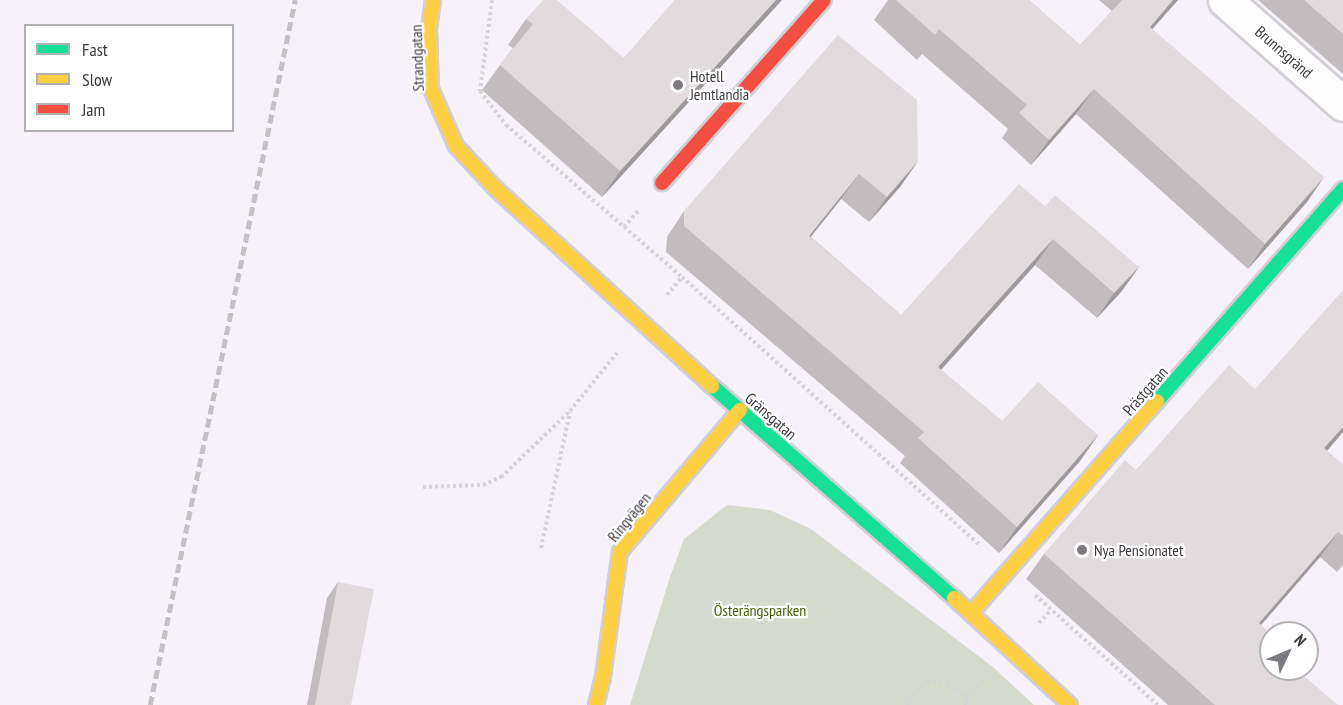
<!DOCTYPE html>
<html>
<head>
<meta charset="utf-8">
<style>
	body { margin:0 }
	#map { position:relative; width:1343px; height:705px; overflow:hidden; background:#f7f2fa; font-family:"PT Sans Narrow",sans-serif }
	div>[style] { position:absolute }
	.green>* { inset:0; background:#d5dbcc }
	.path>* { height:4px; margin-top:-2px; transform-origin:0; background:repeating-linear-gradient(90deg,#d4d3d6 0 3px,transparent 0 6px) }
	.roads { filter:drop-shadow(2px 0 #d1ced4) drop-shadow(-2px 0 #d1ced4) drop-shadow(0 2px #d1ced4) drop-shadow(0 -2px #d1ced4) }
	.street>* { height:33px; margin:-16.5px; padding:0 16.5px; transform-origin:16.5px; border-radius:16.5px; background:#fefdfe }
	.fast>* { height:14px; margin:-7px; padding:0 7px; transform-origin:7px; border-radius:7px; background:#16e098 }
	.slow>* { height:14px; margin:-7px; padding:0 7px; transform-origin:7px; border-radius:7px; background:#ffcf43 }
	.jam>* { height:14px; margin:-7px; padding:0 7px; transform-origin:7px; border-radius:7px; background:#f24e42 }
	.rail>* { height:4.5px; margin-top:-2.25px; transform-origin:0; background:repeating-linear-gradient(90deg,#c2c2c4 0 9px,transparent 0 13.5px) }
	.wall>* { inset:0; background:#c2bcbf }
	.shaded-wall>* { inset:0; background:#9e999b }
	.building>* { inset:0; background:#e1dbde }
	.dots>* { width:16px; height:16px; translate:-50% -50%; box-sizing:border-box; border:3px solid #fff; border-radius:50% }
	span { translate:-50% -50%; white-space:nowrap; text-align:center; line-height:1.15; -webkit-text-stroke:4.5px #fff; paint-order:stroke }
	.street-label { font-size:16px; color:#3c393f }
	.poi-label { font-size:16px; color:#3c393f }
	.left { translate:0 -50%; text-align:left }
	.park-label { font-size:16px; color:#425f02 }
	.legend { position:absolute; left:24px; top:24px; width:210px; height:108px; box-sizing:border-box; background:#fff; border:2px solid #b1b0b2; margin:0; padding:8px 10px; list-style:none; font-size:18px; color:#3c393f }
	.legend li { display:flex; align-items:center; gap:12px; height:30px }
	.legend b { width:30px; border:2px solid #b1b0b2 }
	.north { position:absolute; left:1259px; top:621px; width:60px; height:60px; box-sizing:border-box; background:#fff; border:2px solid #b1b0b2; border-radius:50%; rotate:46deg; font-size:16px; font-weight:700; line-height:24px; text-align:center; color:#3c393f }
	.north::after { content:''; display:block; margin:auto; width:21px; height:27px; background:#7d7a80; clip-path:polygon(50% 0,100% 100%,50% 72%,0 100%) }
</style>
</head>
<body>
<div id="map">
	<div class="green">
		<i style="clip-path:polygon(727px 505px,770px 510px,811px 529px,993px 667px,1034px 705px,630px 705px,670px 577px,684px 539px)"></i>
	</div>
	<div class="path">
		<i style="left:492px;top:0;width:92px;rotate:97.5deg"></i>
		<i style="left:480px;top:91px;width:43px;rotate:52.6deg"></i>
		<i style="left:506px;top:125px;width:233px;rotate:40.8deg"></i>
		<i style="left:682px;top:277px;width:402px;rotate:42deg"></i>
		<i style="left:624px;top:227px;width:21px;rotate:-49deg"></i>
		<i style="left:667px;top:295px;width:23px;rotate:-50deg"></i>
		<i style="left:423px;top:487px;width:60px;rotate:-1.9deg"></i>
		<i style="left:483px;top:485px;width:20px;rotate:-24deg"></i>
		<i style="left:501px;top:477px;width:95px;rotate:-43.7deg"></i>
		<i style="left:570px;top:411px;width:75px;rotate:-51deg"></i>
		<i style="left:541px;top:548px;width:139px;rotate:-78deg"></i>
		<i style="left:1035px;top:595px;width:165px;rotate:41.8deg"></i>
		<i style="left:1039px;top:623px;width:18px;rotate:-47deg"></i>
		<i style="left:906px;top:705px;width:31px;rotate:-48deg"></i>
		<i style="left:927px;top:682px;width:20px;rotate:3deg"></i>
		<i style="left:947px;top:683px;width:24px;rotate:33deg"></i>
		<i style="left:965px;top:705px;width:9px;rotate:-77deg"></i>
		<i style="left:967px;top:696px;width:26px;rotate:-43deg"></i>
	</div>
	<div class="roads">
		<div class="street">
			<i style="left:1225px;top:0;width:157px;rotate:41.4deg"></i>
		</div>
		<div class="fast">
			<i style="left:712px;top:386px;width:322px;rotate:41.2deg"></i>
			<i style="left:1157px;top:401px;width:282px;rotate:-48.7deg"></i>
		</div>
		<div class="slow">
			<i style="left:433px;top:0;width:30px;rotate:98deg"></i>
			<i style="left:429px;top:30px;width:59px;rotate:88.1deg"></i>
			<i style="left:431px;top:89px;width:62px;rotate:66.3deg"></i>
			<i style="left:456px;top:146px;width:57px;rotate:47.1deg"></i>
			<i style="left:495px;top:188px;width:294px;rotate:42.4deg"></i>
			<i style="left:954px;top:598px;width:158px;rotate:42.7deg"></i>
			<i style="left:971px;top:613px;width:282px;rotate:-48.7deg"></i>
			<i style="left:596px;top:705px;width:29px;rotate:-76deg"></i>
			<i style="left:603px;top:677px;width:126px;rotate:-82.3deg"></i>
			<i style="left:620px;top:552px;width:186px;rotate:-49.8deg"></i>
		</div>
		<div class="jam">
			<i style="left:662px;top:183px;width:244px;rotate:-48.5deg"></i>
		</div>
	</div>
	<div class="rail">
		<i style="left:150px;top:705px;width:720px;rotate:-78.38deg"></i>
	</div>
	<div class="wall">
		<i style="clip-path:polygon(675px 0,782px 0,602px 197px,482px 90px,500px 65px,513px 48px,508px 45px,526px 19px,624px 58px)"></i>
		<i style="clip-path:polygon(888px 0,1029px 0,1080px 45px,1112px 11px,1099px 0,1178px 0,1152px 29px,1307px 202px,1248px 269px,1076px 114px,1031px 165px,1002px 138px,1008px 129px,922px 54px,917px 60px,874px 20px)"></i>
		<i style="clip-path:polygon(1258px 0,1343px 0,1343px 74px)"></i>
		<i style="clip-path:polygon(918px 161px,900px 187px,869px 222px,841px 199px,811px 237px,901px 315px,1045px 206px,1139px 267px,1121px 292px,1097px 318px,1035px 265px,941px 370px,1002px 421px,1098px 435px,1080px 461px,999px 553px,900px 463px,905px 456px,666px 252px,667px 237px,684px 211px)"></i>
		<i style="clip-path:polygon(1255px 389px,1343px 432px,1327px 451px,1343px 465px,1343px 565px,1337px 572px,1320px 557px,1261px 625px,1271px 669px,1338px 705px,1168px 705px,1026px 579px,1044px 554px,1136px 470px)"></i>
		<i style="clip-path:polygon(338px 582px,351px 705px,307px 705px,327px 598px)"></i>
	</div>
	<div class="shaded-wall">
		<i style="clip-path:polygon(776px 0,782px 0,602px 197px,620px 171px)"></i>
		<i style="clip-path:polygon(1173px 0,1178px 0,1132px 52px,1150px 27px)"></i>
		<i style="clip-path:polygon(1094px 89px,1076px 114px,1031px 165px,1049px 140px)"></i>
		<i style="clip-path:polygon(918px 161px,900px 187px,869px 222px,887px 197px)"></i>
		<i style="clip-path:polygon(859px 174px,841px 199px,791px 261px,809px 236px)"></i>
		<i style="clip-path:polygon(1324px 177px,1307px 202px,1248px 269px,1265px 244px)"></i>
		<i style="clip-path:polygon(1053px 239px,1035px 265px,920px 393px,938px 367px)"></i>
		<i style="clip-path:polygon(1139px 267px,1121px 292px,1097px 318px,1114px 293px)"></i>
		<i style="clip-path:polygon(1343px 427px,1343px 432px,1307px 474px,1324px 448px)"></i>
		<i style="clip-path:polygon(1098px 435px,1080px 461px,999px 553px,1017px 527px)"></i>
		<i style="clip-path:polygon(1338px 532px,1320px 557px,1241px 648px,1259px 623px)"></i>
	</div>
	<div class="building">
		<i style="clip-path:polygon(543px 0,557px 0,624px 58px,675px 0,776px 0,620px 171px,500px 65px,533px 24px,526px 19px)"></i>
		<i style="clip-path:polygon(896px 0,1029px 0,1080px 45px,1122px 0,1173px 0,1150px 27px,1324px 177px,1265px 244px,1094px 89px,1049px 140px,1019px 113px,1027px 105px,939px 29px,935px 35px)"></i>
		<i style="clip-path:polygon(1304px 0,1343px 0,1343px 34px)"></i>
		<i style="clip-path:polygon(838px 35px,917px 100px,918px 161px,887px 197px,859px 174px,809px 236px,901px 315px,1019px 184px,1045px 206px,1055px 195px,1139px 267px,1114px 293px,1053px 239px,938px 367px,1002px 421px,1038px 382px,1098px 435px,1017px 527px,918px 438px,924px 432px,684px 226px,684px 211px)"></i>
		<i style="clip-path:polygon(1343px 290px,1343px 427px,1324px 448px,1343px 465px,1343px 536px,1338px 532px,1259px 623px,1271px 634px,1271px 669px,1296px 669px,1338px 705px,1215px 705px,1044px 554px,1125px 460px,1136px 470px,1229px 365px,1255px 389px)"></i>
		<i style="clip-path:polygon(338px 582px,374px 589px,351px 705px,315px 705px)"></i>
	</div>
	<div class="dots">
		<i style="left:678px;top:85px;background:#7d7a80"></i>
		<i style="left:1082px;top:550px;background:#7d7a80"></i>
	</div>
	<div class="street-label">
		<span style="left:1284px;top:52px;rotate:41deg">Brunnsgränd</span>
		<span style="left:417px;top:58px;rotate:-92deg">Strandgatan</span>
		<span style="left:1145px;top:391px;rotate:-49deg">Prästgatan</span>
		<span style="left:771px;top:416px;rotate:41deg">Gränsgatan</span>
		<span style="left:629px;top:517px;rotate:-51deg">Ringvägen</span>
	</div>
	<div class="poi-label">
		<span class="left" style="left:690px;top:85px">Hotell<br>Jemtlandia</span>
		<span class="left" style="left:1094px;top:550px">Nya Pensionatet</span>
	</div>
	<div class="park-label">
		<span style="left:760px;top:610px">Österängsparken</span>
	</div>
	<ul class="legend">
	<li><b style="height:8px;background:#16e098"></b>Fast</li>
	<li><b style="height:8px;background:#ffcf43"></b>Slow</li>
	<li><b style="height:8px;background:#f24e42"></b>Jam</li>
	</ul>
	<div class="north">N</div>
</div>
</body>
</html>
